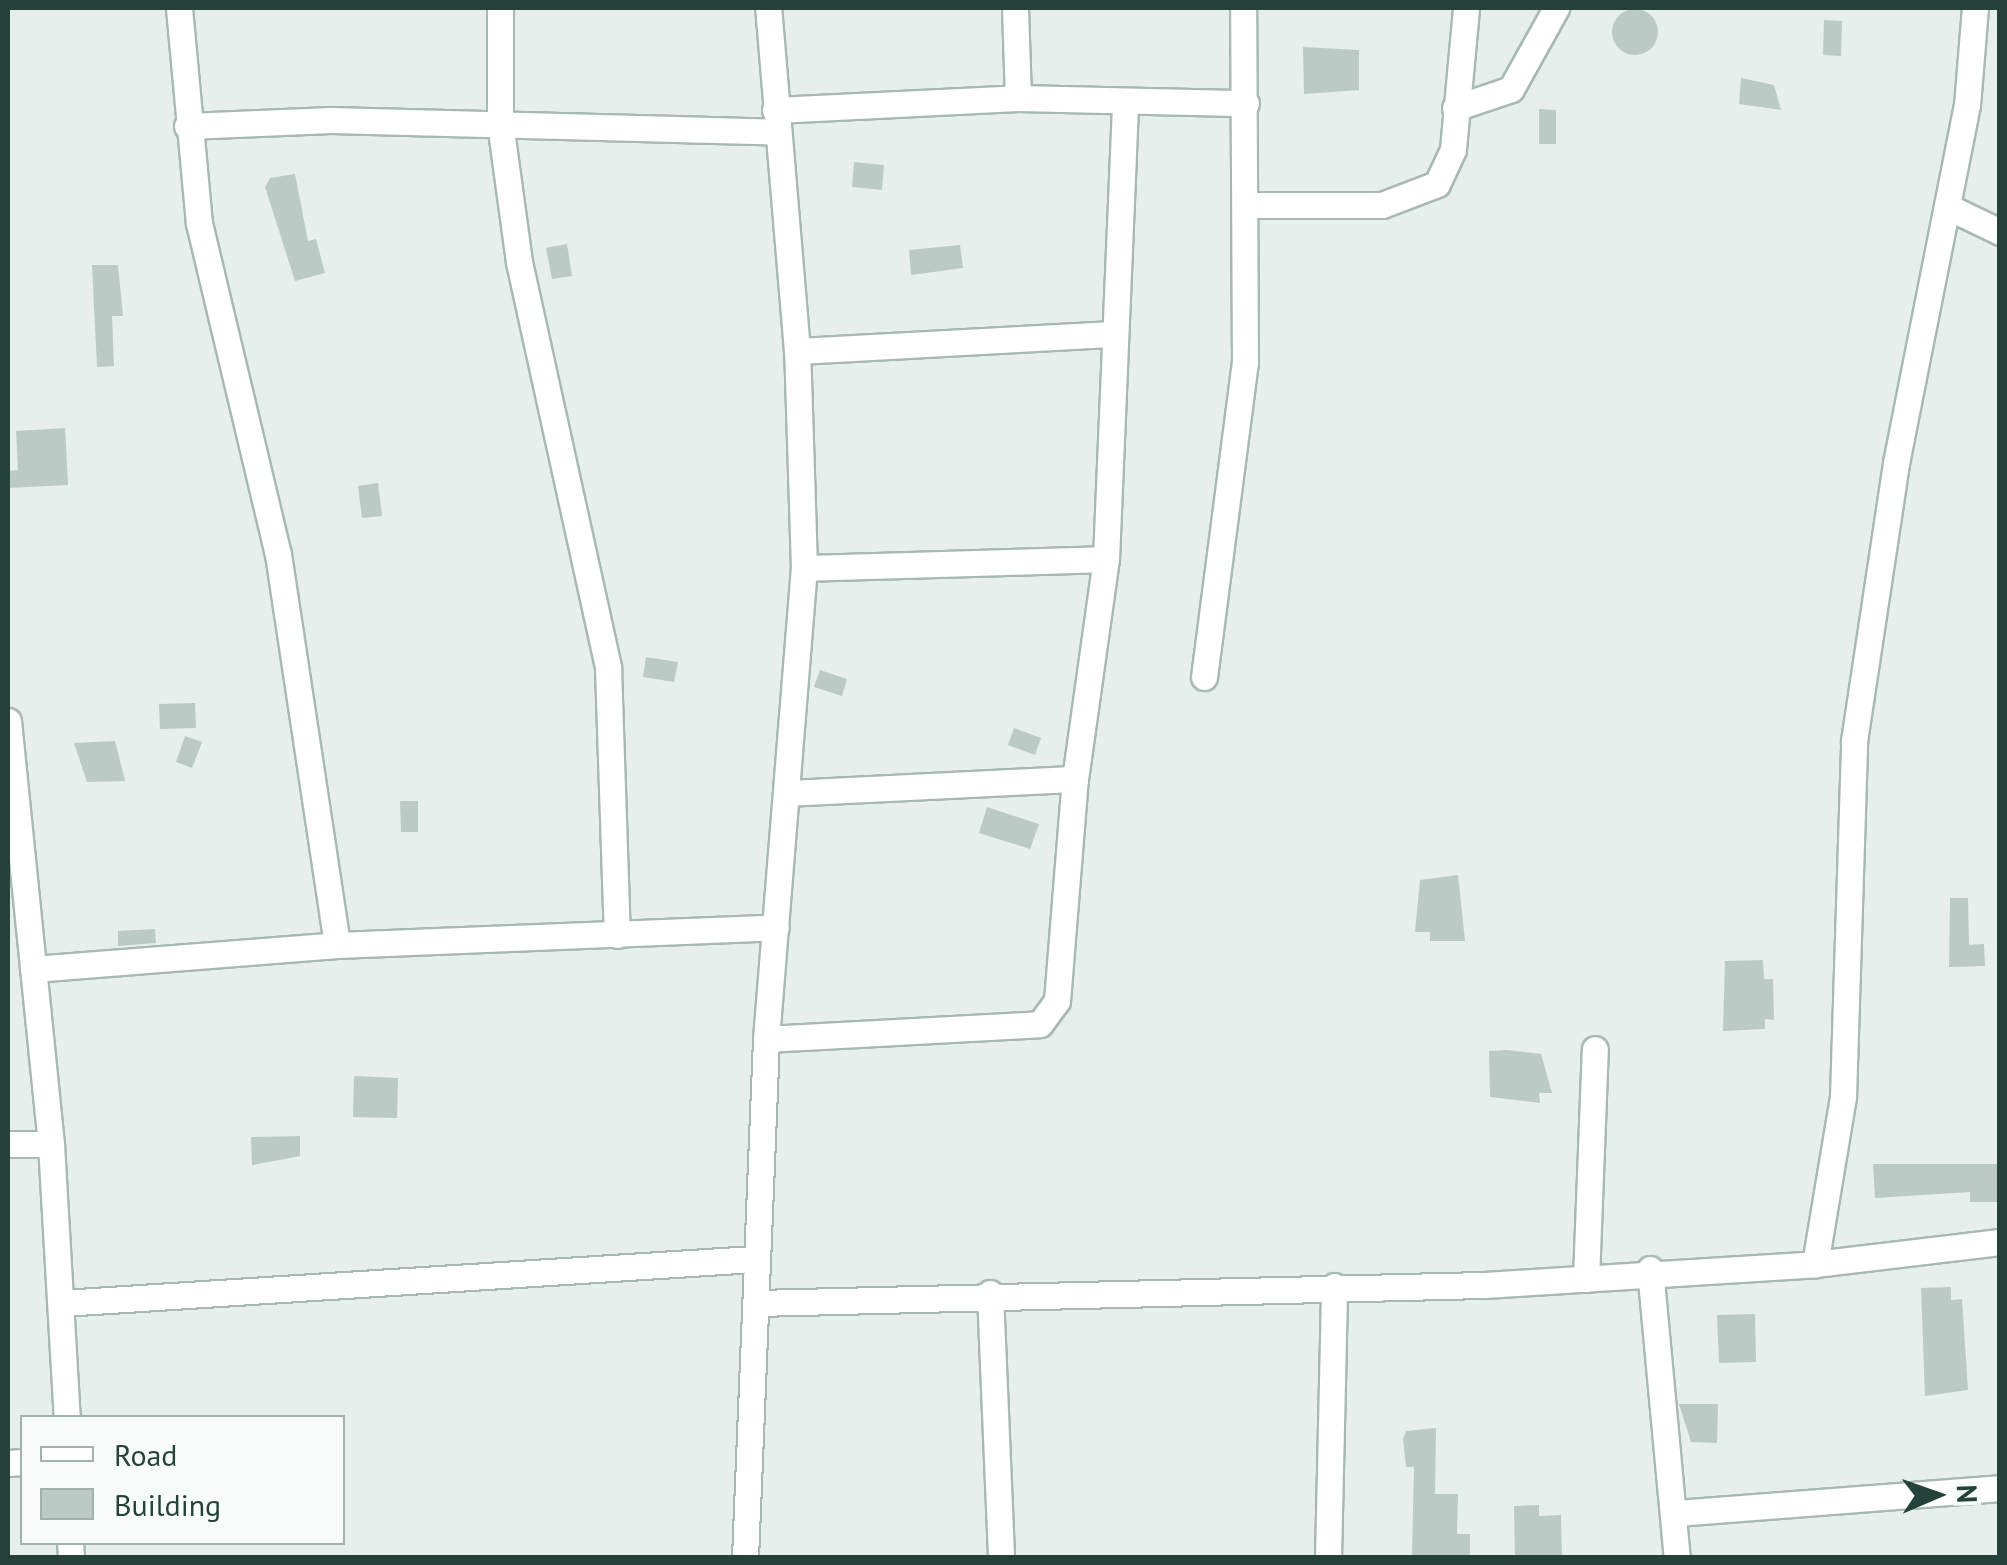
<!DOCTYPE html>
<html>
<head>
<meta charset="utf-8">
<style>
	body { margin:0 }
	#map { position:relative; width:2007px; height:1565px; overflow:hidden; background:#e6efeb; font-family:"PT Sans",sans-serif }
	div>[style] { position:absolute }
	.building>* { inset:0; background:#bbcac4 }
	.round { border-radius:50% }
	.roads { filter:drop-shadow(2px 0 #a8b8b2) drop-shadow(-2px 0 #a8b8b2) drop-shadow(0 2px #a8b8b2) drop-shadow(0 -2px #a8b8b2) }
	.street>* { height:25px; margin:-12.5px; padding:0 12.5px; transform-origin:12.5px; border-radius:12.5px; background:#fff }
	span { translate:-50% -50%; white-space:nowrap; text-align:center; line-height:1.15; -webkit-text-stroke:9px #f7fbf9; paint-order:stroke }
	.frame { position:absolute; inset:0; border:10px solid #24423a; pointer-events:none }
	.legend { position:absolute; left:20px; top:1415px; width:325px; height:130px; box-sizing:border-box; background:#f7fbf9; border:2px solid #a3b1ad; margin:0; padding:12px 18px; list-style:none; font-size:30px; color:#24423a }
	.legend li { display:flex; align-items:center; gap:20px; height:50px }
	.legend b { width:50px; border:2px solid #a3b1ad }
	.north { position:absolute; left:1887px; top:1445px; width:100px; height:100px; -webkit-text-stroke:8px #f7fbf9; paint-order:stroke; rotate:88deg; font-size:28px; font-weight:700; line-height:40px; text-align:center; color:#24423a }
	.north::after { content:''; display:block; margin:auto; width:35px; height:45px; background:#24423a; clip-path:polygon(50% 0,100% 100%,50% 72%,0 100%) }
</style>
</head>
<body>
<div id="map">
	<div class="building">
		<i class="round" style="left:1612px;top:9px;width:46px;height:46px"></i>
		<i style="clip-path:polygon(1824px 20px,1842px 21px,1841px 56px,1823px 55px)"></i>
		<i style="clip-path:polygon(1303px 47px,1359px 50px,1359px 90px,1304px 94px)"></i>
		<i style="clip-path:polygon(1741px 78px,1774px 85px,1781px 110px,1739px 104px)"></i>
		<i style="clip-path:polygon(1539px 109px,1556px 110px,1556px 144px,1539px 144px)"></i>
		<i style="clip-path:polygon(854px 162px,884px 165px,882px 190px,852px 187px)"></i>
		<i style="clip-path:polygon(295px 174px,308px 241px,316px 239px,325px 273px,295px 281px,265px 187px,270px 178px)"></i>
		<i style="clip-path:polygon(567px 244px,572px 276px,552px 279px,546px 248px)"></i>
		<i style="clip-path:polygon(960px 245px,963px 268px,911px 275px,909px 250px)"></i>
		<i style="clip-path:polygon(92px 265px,118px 265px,123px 316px,112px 316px,114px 366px,97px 367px)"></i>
		<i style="clip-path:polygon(65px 428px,68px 485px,8px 488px,8px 471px,18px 470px,16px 431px)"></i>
		<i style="clip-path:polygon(378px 483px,382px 516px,362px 518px,358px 486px)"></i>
		<i style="clip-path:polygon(646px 657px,678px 662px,674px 682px,643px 677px)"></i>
		<i style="clip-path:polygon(820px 670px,847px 679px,842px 696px,814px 687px)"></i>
		<i style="clip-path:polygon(195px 703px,196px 728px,160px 729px,159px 704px)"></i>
		<i style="clip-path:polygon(1014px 728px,1041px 738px,1035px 755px,1008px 745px)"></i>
		<i style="clip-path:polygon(185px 736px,202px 742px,192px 768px,176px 762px)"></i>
		<i style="clip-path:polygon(115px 741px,125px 781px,87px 782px,74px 743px)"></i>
		<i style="clip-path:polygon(400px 801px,418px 801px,418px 832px,401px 832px)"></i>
		<i style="clip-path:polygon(987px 807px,1039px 824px,1030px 849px,979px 833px)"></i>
		<i style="clip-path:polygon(1458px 875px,1465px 941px,1430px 941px,1430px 932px,1415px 932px,1420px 880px)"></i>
		<i style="clip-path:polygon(1950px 898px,1968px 898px,1969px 945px,1984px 944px,1985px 966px,1949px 967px)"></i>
		<i style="clip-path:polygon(155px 929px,156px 943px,118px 946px,118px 931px)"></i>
		<i style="clip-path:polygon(1763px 960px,1764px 979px,1773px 979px,1774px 1020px,1765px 1019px,1765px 1029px,1723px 1031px,1725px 961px)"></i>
		<i style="clip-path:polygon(1507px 1050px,1541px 1054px,1552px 1093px,1539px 1093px,1540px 1103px,1490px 1097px,1489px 1051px)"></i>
		<i style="clip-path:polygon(354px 1076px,398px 1078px,397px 1118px,353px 1117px)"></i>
		<i style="clip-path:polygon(300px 1136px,300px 1156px,252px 1165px,251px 1137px)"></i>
		<i style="clip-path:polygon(1873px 1164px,2000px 1164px,1999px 1202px,1970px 1202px,1970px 1192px,1875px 1198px)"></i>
		<i style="clip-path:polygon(1951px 1287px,1951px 1300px,1962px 1299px,1968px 1390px,1925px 1396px,1921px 1288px)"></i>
		<i style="clip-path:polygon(1755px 1314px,1756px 1362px,1719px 1363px,1717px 1315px)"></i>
		<i style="clip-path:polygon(1679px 1404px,1718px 1404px,1717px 1443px,1691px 1442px)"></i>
		<i style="clip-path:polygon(1436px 1428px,1435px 1494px,1458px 1494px,1457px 1534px,1470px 1534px,1470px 1557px,1412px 1555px,1414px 1467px,1406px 1467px,1403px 1439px,1406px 1431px)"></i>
		<i style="clip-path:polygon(1539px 1505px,1539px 1516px,1561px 1515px,1562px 1558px,1515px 1558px,1514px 1506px)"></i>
	</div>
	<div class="roads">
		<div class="street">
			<i style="left:179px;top:8px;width:216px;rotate:84.7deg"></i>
			<i style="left:199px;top:223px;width:340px;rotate:76.6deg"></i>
			<i style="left:278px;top:554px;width:395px;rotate:81.4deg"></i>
			<i style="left:500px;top:8px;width:115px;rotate:90deg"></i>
			<i style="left:500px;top:123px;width:140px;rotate:82.2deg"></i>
			<i style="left:519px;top:262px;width:416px;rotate:77.6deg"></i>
			<i style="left:608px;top:668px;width:267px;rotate:88.1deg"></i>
			<i style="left:1015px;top:8px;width:90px;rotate:88.1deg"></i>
			<i style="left:1455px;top:108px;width:59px;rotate:-18.7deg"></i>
			<i style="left:1511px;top:89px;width:93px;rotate:-60.9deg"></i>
			<i style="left:775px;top:110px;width:243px;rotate:-2.8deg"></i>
			<i style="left:1018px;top:98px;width:228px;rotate:1.3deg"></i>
			<i style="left:187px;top:126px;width:144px;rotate:-2.4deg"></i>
			<i style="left:331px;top:120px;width:444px;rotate:1.5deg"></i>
			<i style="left:1248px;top:205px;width:134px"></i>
			<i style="left:1382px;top:205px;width:59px;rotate:-20.9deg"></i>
			<i style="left:1437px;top:184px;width:38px;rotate:-65deg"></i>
			<i style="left:1453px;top:149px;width:142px;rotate:-84.7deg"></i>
			<i style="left:1948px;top:207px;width:58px;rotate:25.7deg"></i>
			<i style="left:797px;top:351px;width:318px;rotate:-3.1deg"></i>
			<i style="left:804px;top:568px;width:302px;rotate:-1.7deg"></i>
			<i style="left:1204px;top:677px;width:317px;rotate:-82.6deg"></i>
			<i style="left:1245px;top:363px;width:355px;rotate:-90.3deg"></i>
			<i style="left:8px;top:721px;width:425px;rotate:84.2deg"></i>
			<i style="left:51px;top:1144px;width:274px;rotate:86.7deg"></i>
			<i style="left:787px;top:793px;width:288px;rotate:-2.8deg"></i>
			<i style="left:33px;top:969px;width:305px;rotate:-4.5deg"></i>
			<i style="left:337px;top:945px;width:439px;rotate:-2.3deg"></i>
			<i style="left:766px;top:1039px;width:274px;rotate:-3.1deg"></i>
			<i style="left:1040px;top:1024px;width:29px;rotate:-54deg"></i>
			<i style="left:1057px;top:1001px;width:223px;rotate:-85.4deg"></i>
			<i style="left:1075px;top:779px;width:222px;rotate:-82deg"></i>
			<i style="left:1106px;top:559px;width:458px;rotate:-87.6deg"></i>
			<i style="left:8px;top:1144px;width:43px"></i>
			<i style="left:1815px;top:1264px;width:169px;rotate:-80.5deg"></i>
			<i style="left:1843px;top:1097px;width:356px;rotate:-88.2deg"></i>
			<i style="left:1854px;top:741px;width:281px;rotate:-81.4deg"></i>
			<i style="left:1896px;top:463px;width:365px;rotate:-78.8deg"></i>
			<i style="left:1967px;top:105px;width:97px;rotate:-85.3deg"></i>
			<i style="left:1650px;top:1269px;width:290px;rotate:84.7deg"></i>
			<i style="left:1586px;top:1279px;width:230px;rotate:-87.8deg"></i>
			<i style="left:990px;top:1293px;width:265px;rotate:87.6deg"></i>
			<i style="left:62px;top:1303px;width:693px;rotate:-3.64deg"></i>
			<i style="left:757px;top:1303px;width:728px;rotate:-1.42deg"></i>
			<i style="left:1485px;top:1285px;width:331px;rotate:-3.6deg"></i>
			<i style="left:1815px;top:1264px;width:186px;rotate:-6.8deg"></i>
			<i style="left:8px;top:1463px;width:14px;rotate:-4deg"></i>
			<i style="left:1676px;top:1513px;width:325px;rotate:-4.4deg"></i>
			<i style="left:70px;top:1542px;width:16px;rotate:86deg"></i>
			<i style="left:745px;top:1558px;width:519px;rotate:-87.68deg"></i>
			<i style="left:766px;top:1039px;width:473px;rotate:-85.4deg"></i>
			<i style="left:804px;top:568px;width:217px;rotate:-91.8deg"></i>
			<i style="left:797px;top:351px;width:344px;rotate:-94.8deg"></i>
			<i style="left:1328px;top:1558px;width:272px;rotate:-88.7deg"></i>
		</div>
	</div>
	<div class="frame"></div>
	<ul class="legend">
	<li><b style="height:12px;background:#fff"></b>Road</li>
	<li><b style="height:28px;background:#bbcac4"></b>Building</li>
	</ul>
	<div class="north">N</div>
</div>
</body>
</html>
